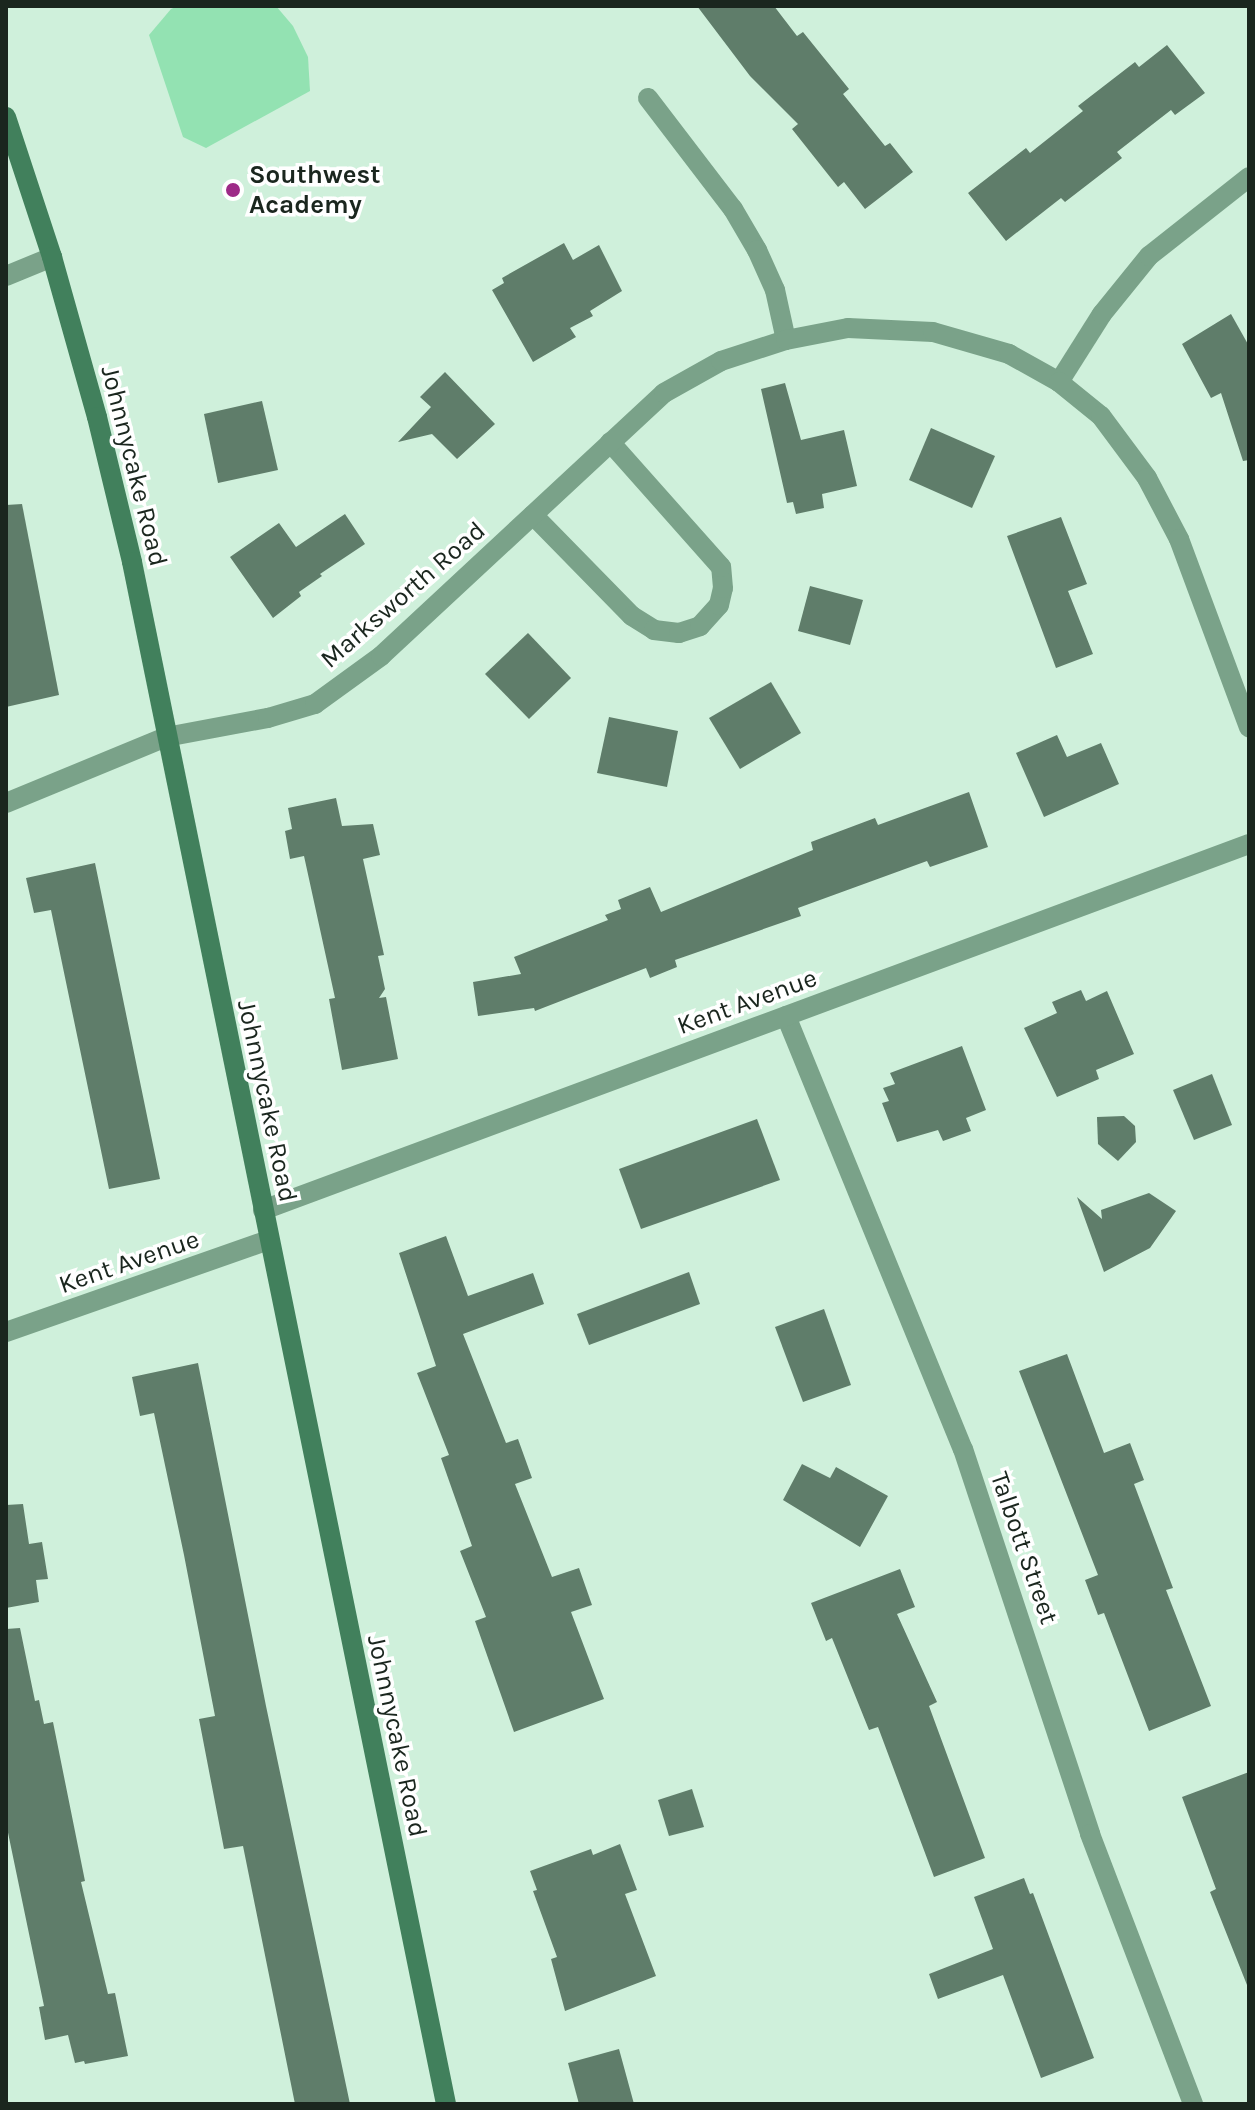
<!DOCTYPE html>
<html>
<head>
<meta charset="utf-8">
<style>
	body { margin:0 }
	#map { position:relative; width:1255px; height:2110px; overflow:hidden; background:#cff0db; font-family:Karla,sans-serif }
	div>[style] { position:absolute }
	.green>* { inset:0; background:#93e2b2 }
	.building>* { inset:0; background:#5f7d6a }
	.lane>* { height:20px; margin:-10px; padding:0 10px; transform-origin:10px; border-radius:10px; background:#7aa289 }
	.street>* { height:20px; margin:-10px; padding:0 10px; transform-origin:10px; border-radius:10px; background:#7aa289 }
	.secondary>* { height:20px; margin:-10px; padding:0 10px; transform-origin:10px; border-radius:10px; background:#41805c }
	.dots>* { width:22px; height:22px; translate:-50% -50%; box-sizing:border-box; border:4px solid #fff; border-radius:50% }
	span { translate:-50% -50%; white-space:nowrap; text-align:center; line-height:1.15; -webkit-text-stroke:7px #fff; paint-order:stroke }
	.poi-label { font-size:26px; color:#1a261e; font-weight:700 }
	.left { translate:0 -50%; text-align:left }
	.street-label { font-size:26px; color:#1a261e }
	.frame { position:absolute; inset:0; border:8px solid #1a261e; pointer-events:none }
</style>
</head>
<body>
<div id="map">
	<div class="green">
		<i style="clip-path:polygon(178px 6px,276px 6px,293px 26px,308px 57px,310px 91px,206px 148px,183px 137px,149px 35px,171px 9px)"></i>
	</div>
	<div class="building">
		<i style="clip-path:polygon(697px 6px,774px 6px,797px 36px,803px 32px,849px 89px,843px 94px,885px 146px,890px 143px,913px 172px,865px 209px,844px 182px,838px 187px,792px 129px,798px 124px,750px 76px)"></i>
		<i style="clip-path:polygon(1167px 45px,1205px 93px,1175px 115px,1171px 110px,1117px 152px,1122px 158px,1065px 202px,1061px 198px,1006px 241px,968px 193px,1026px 148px,1030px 153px,1083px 111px,1078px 106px,1135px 62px,1139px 67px)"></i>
		<i style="clip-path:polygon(564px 243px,573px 260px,599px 245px,622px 291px,590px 311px,593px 316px,570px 328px,576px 337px,533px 362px,492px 290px,504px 283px,502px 278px)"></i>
		<i style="clip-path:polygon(1231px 314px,1249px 346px,1249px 460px,1243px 461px,1221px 393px,1211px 398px,1182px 344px)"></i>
		<i style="clip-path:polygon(445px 372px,495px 424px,457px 459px,432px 434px,398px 442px,431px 407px,420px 397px)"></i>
		<i style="clip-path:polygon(785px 383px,801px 440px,844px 430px,857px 486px,822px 494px,824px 508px,796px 514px,793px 502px,787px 503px,761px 389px)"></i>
		<i style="clip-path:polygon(262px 401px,278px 470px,218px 483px,204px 414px)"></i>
		<i style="clip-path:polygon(931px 428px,995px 456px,972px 508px,909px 480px)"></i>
		<i style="clip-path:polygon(22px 504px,59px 695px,6px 707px,6px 505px)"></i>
		<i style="clip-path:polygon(345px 514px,365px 544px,320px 574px,322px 576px,299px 592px,301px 596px,273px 618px,230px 557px,279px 523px,296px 547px)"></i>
		<i style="clip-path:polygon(1061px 517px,1087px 584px,1068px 591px,1093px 654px,1056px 668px,1007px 536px)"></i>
		<i style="clip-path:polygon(810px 586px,863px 600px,850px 645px,798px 631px)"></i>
		<i style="clip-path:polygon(528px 633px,571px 678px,529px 719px,485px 674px)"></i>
		<i style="clip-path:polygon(771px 682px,801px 733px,740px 769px,709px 718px)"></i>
		<i style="clip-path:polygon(609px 717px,678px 731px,667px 787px,597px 773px)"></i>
		<i style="clip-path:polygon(1057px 735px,1067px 757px,1101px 743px,1119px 784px,1044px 817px,1016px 753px)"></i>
		<i style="clip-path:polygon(969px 792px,988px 847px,930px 867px,927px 861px,798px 908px,801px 916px,675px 960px,677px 967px,650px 978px,646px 968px,535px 1011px,534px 1008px,478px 1016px,473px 982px,521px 974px,514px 957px,608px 920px,605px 915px,621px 909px,618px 900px,650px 887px,661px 912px,813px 850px,811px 842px,875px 818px,878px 825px)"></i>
		<i style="clip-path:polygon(336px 798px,342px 826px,373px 824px,380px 855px,363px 859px,384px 955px,378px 956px,385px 989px,379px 998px,386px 997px,398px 1059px,342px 1070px,329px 999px,335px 998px,304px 856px,290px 859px,285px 831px,292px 829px,288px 808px)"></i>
		<i style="clip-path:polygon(95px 863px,160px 1179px,109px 1189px,51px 910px,34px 913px,26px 878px)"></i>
		<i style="clip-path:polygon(1081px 990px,1086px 1001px,1107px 991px,1134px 1054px,1096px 1070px,1099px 1079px,1057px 1097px,1024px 1028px,1057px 1013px,1052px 1002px)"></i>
		<i style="clip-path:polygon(962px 1046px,986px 1110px,966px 1118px,971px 1131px,943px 1141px,938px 1130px,897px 1142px,882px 1103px,889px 1101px,883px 1088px,895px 1084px,890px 1073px)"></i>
		<i style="clip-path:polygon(1212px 1074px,1232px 1125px,1194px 1140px,1173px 1090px)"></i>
		<i style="clip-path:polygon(1124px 1116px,1135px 1126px,1136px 1142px,1118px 1161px,1098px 1144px,1097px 1117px)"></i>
		<i style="clip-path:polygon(757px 1119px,780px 1180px,641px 1229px,619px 1169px)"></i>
		<i style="clip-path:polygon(1149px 1193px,1176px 1211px,1150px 1248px,1104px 1272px,1077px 1197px,1102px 1219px,1101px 1210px)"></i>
		<i style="clip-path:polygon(446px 1236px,468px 1296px,533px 1273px,544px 1304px,463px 1334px,506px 1443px,518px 1439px,532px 1478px,515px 1484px,552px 1577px,579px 1568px,592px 1605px,571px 1612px,604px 1699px,514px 1732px,475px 1621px,486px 1617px,460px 1551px,472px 1546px,441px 1458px,449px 1455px,417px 1373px,436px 1366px,399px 1253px)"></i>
		<i style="clip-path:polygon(689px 1272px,700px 1304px,589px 1345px,577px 1314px)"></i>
		<i style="clip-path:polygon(824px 1309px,851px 1385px,803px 1402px,775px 1327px)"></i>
		<i style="clip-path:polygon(1067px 1354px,1104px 1453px,1130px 1443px,1144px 1480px,1134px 1484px,1173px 1588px,1166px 1590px,1211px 1706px,1149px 1731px,1104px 1613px,1098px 1615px,1085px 1580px,1098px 1575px,1019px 1371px)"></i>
		<i style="clip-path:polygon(198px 1363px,266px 1706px,350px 2104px,295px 2104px,243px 1846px,224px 1849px,199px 1719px,215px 1716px,184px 1555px,154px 1413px,140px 1416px,132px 1377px)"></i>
		<i style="clip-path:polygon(802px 1464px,830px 1478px,836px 1467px,888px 1496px,860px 1547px,783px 1500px)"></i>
		<i style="clip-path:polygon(23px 1504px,29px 1544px,42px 1542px,48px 1579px,36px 1580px,39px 1602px,6px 1608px,6px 1505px)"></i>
		<i style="clip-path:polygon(900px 1569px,915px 1607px,897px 1614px,937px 1702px,929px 1706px,985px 1858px,934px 1877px,878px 1727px,869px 1730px,832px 1638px,826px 1641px,811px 1603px)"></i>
		<i style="clip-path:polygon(20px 1628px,35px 1701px,39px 1700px,44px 1724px,53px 1722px,85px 1881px,81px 1882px,108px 1994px,115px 1993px,128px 2056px,85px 2064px,84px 2061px,75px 2063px,68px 2035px,45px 2040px,39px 2007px,44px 2006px,6px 1823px,6px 1629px)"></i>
		<i style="clip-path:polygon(1249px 1772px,1249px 1985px,1247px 1985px,1210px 1892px,1216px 1889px,1182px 1797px)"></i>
		<i style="clip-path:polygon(692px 1789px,704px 1827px,669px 1836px,658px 1800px)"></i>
		<i style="clip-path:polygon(620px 1844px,637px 1890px,625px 1894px,656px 1976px,565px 2011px,551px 1959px,557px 1957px,533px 1891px,537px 1890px,530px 1871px,591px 1849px,593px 1855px)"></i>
		<i style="clip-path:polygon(1024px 1878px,1030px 1894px,1033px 1893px,1094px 2058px,1041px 2078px,1003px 1975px,938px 1999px,929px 1974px,993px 1949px,974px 1897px)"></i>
		<i style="clip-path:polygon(619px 2049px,634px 2104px,579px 2104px,568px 2063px)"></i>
	</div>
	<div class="lane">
		<i style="left:533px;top:515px;width:141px;rotate:45.6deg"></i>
		<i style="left:632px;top:616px;width:26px;rotate:32deg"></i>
		<i style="left:654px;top:630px;width:25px;rotate:7deg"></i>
		<i style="left:679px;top:633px;width:22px;rotate:-18deg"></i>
		<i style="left:700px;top:626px;width:28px;rotate:-48deg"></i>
		<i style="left:719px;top:605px;width:17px;rotate:-77deg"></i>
		<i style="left:723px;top:588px;width:21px;rotate:-95deg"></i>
		<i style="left:721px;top:567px;width:167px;rotate:-131.6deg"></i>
	</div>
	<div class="street">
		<i style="left:648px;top:98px;width:140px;rotate:52.6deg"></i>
		<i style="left:733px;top:209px;width:48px;rotate:59.7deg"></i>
		<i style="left:757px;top:250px;width:44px;rotate:65.8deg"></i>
		<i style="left:775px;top:290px;width:51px;rotate:77.6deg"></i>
		<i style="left:6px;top:276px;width:50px;rotate:-22.4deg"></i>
		<i style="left:1059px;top:382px;width:80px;rotate:-57.7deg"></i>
		<i style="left:1102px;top:314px;width:75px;rotate:-51deg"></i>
		<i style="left:1149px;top:256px;width:127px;rotate:-38.3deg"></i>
		<i style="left:6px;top:803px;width:173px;rotate:-22.4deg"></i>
		<i style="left:166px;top:737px;width:104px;rotate:-10.6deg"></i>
		<i style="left:268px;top:718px;width:49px;rotate:-16.6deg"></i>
		<i style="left:315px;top:704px;width:82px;rotate:-36deg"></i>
		<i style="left:381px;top:656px;width:386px;rotate:-42.9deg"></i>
		<i style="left:664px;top:393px;width:65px;rotate:-29.3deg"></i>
		<i style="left:721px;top:361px;width:68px;rotate:-17.9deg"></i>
		<i style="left:786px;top:340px;width:63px;rotate:-11deg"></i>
		<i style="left:848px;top:328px;width:85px;rotate:2.7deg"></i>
		<i style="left:933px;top:332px;width:79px;rotate:16.1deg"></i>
		<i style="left:1009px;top:354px;width:57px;rotate:29.2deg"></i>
		<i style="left:1059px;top:382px;width:54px;rotate:39deg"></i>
		<i style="left:1101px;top:416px;width:77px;rotate:53.4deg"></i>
		<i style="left:1147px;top:478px;width:69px;rotate:62.3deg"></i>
		<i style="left:1179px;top:539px;width:201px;rotate:69.6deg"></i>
		<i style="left:786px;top:1016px;width:468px;rotate:67.8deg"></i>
		<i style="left:963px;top:1449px;width:405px;rotate:71.7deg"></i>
		<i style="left:1090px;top:1834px;width:289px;rotate:69.1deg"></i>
		<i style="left:263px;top:1210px;width:1052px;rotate:-20.36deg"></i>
		<i style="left:6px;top:1332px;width:278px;rotate:-19.3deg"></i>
	</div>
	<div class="secondary">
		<i style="left:6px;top:117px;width:147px;rotate:71.8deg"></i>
		<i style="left:52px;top:257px;width:166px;rotate:74.3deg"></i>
		<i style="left:97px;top:417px;width:149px;rotate:76.4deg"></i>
		<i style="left:132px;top:562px;width:1574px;rotate:78.49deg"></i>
	</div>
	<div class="dots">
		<i style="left:233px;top:190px;background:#9d2a87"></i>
	</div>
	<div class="poi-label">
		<span class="left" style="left:249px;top:190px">Southwest<br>Academy</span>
	</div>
	<div class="street-label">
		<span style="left:134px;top:466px;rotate:76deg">Johnnycake Road</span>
		<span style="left:403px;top:595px;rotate:-41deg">Marksworth Road</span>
		<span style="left:747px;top:1002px;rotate:-20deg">Kent Avenue</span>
		<span style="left:267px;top:1101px;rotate:78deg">Johnnycake Road</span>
		<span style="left:129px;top:1262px;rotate:-19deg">Kent Avenue</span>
		<span style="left:1024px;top:1548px;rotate:71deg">Talbott Street</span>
		<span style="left:397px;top:1736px;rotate:78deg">Johnnycake Road</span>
	</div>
	<div class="frame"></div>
</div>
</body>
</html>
